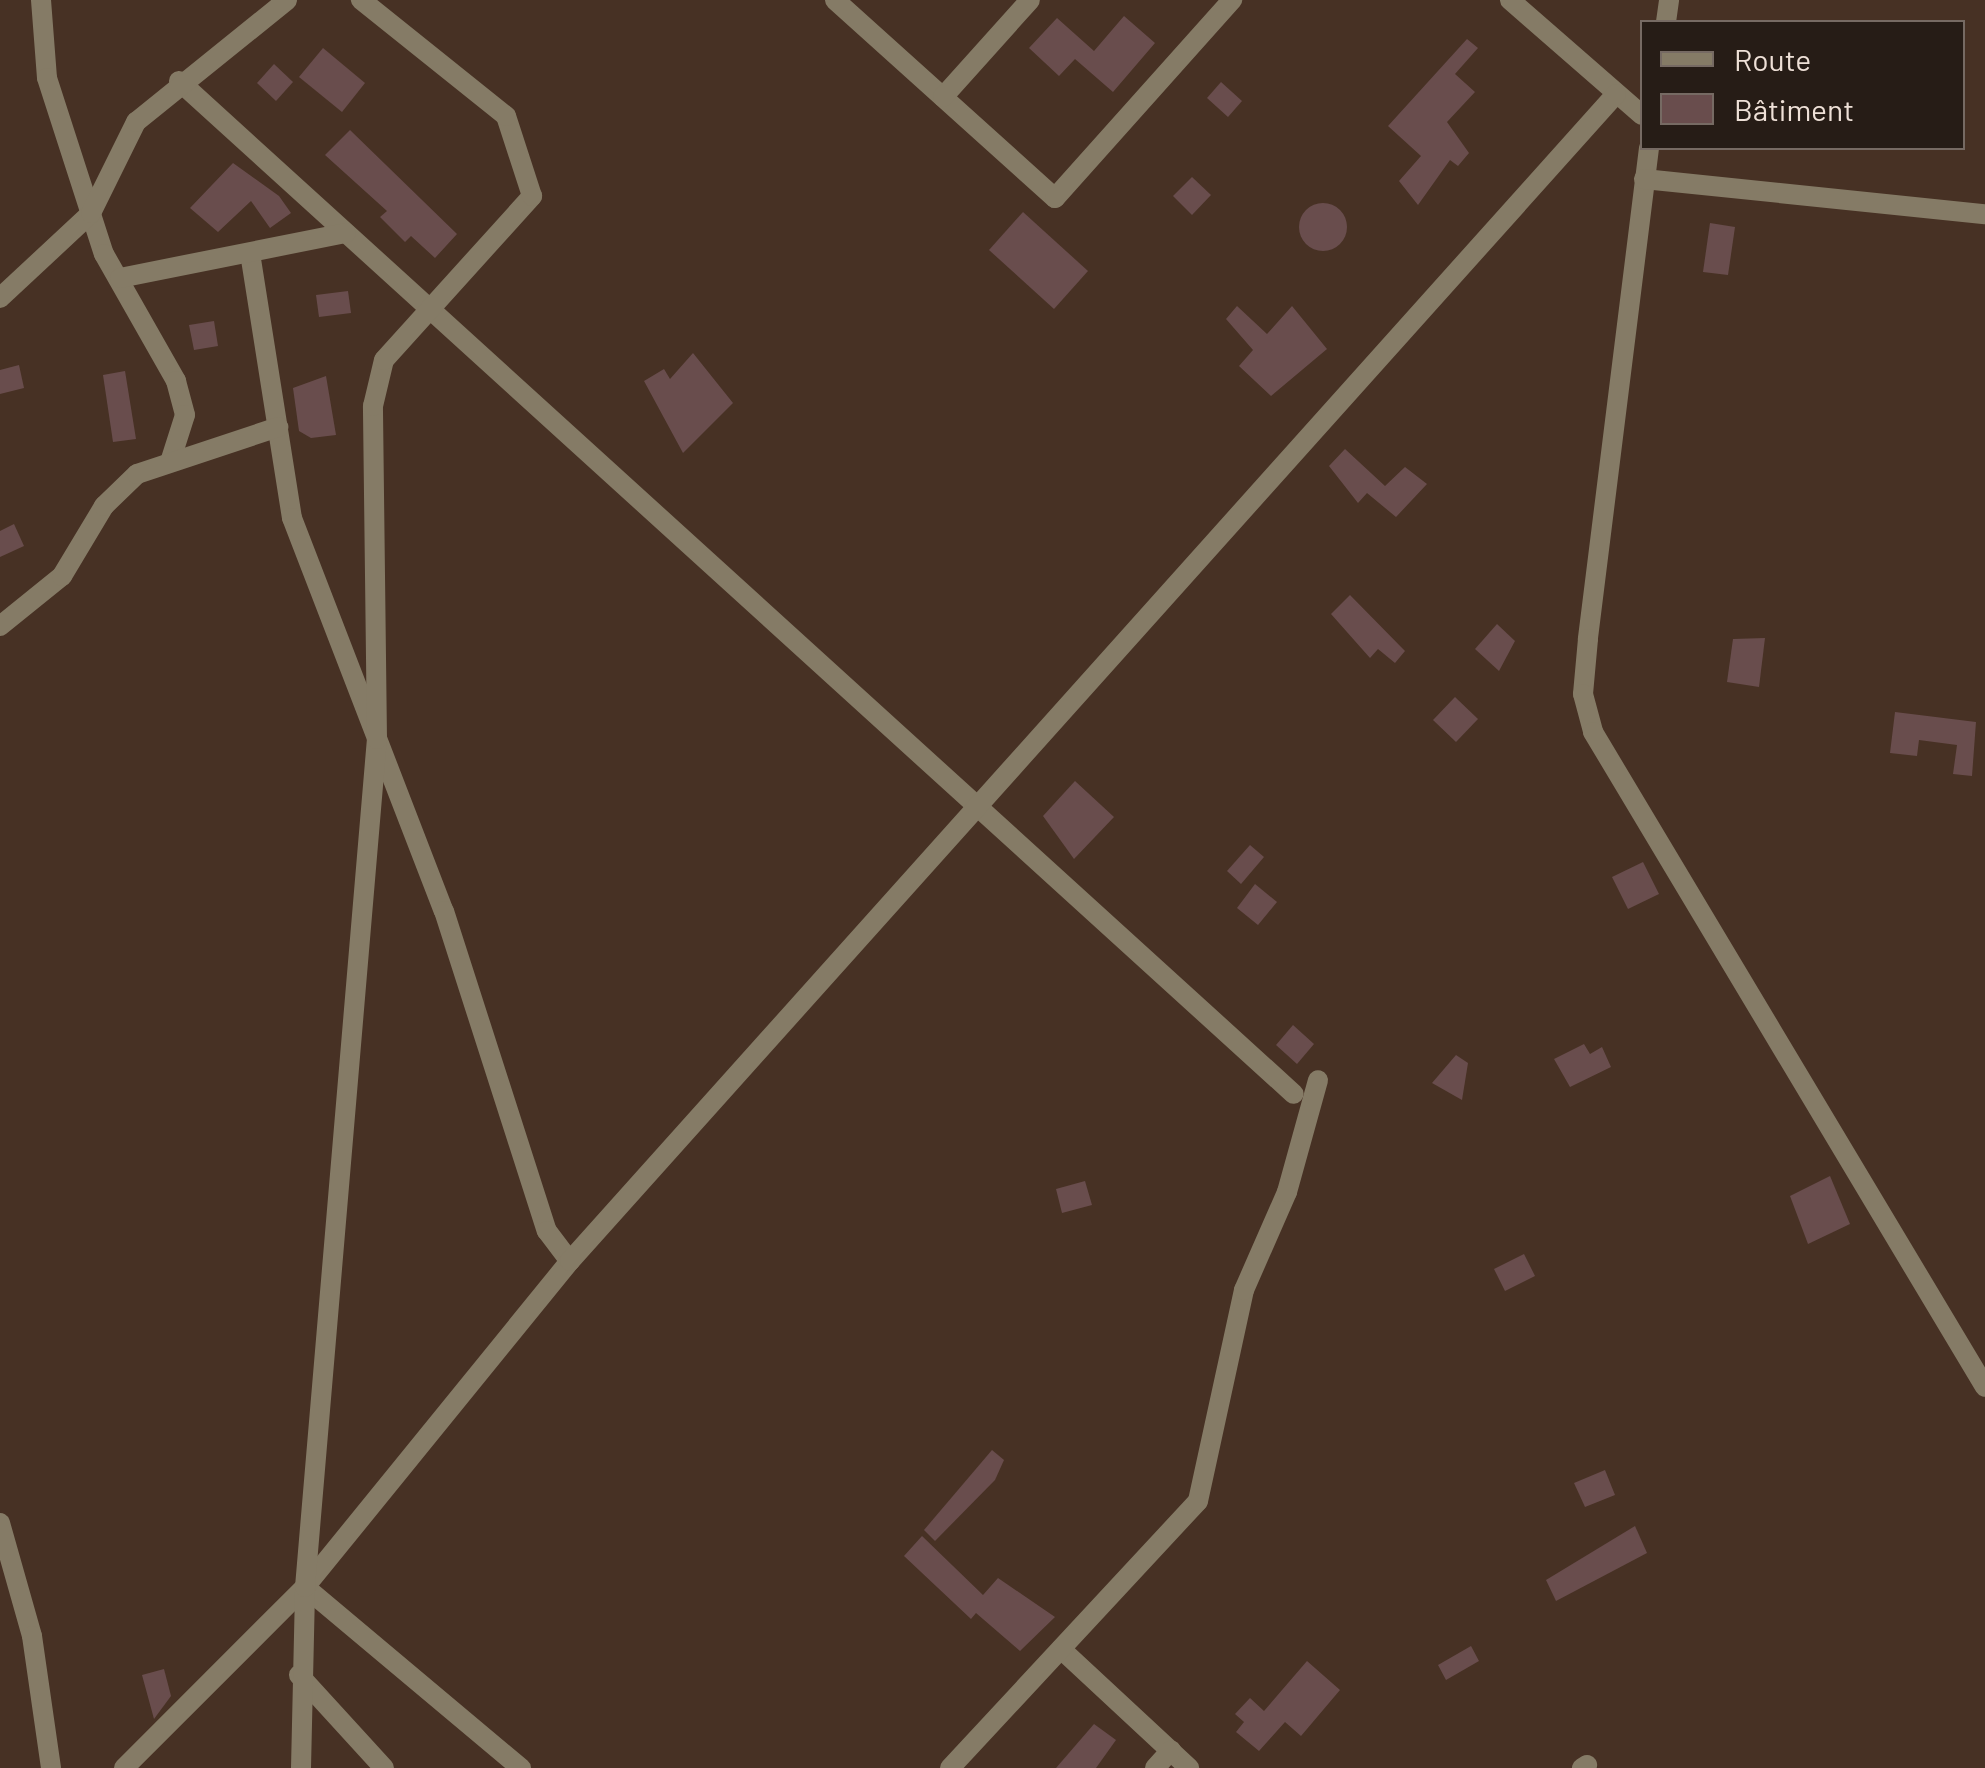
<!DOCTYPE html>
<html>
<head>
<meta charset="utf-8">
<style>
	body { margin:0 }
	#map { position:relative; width:1985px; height:1768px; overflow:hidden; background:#473124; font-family:Barlow,sans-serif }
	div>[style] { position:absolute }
	.building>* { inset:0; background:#694d4d }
	.round { border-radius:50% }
	.minor>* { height:20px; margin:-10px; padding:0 10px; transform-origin:10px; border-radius:10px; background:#857b66 }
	span { translate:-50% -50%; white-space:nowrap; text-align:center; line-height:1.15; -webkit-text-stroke:8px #261c16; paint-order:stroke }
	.legend { position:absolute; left:1640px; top:20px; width:325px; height:130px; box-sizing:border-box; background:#261c16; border:2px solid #766a63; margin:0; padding:12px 18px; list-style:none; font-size:30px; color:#eee0d7 }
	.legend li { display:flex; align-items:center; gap:20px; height:50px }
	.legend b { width:50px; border:2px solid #766a63 }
</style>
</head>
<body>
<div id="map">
	<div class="building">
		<i style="clip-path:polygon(1124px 16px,1155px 43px,1113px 92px,1075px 59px,1059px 76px,1029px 48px,1057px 18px,1094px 51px)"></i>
		<i style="clip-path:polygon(1467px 39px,1478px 48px,1455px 74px,1475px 92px,1447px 122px,1469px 153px,1458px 166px,1450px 160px,1418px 205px,1399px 181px,1421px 156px,1388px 126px)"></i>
		<i style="clip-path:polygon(323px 48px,365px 83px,342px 112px,299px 77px)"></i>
		<i style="clip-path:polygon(274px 64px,293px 82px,276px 101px,257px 83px)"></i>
		<i style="clip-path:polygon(1221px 82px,1242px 101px,1228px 117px,1207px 98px)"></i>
		<i style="clip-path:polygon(350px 130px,457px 234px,435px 258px,411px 236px,405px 242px,380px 217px,387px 211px,325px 155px)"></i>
		<i style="clip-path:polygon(233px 163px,279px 196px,291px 213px,270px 228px,251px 201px,218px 232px,190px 208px)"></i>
		<i style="clip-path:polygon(1192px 177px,1211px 195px,1192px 215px,1173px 196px)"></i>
		<i class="round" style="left:1299px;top:203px;width:48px;height:48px"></i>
		<i style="clip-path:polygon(1023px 212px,1088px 271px,1054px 309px,989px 250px)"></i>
		<i style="clip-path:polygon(1710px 223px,1735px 227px,1728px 275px,1703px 272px)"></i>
		<i style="clip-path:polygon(348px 291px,351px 313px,319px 317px,316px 295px)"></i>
		<i style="clip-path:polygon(1237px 306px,1267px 334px,1292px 306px,1327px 349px,1271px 396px,1239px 366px,1253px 350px,1226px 319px)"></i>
		<i style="clip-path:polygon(214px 321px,218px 346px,194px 350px,189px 325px)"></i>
		<i style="clip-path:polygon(693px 353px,733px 403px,683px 453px,644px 381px,664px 369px,670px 379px)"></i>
		<i style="clip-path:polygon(19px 365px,24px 388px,0 394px,0 370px)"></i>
		<i style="clip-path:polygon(125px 371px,136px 439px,113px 442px,103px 375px)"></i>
		<i style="clip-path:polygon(326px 376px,336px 435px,311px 438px,299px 431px,293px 388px)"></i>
		<i style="clip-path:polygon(1345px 449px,1385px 486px,1405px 467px,1427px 484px,1396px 517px,1367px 493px,1358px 503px,1329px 466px)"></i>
		<i style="clip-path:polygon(14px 524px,24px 546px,0 557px,0 531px)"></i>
		<i style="clip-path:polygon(1350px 595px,1405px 651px,1395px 663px,1378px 649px,1370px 658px,1331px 614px)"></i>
		<i style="clip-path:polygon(1497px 624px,1515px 641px,1499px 671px,1475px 649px)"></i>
		<i style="clip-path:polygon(1765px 638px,1759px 687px,1727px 682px,1733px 639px)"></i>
		<i style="clip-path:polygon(1455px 697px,1478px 719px,1456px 742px,1433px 720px)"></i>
		<i style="clip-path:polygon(1895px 712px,1976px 722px,1972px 776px,1953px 774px,1957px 745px,1919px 740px,1917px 756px,1890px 753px)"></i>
		<i style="clip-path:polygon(1075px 781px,1114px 817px,1074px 859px,1043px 816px)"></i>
		<i style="clip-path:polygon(1250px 845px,1264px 857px,1241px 884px,1227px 871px)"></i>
		<i style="clip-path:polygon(1643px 862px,1659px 894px,1628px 909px,1612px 877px)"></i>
		<i style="clip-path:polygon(1255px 884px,1277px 902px,1258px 925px,1237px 908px)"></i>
		<i style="clip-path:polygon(1293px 1025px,1314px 1044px,1297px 1064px,1276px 1045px)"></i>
		<i style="clip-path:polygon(1584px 1044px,1590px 1054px,1602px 1047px,1611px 1067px,1570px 1087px,1554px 1059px)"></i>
		<i style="clip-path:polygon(1456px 1055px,1468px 1063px,1462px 1100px,1432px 1083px)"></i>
		<i style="clip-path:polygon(1830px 1176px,1850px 1224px,1808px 1244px,1790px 1196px)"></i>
		<i style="clip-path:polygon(1085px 1181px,1092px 1205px,1062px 1213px,1056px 1189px)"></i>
		<i style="clip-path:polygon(1524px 1254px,1535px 1276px,1505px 1291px,1494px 1269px)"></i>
		<i style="clip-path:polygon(992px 1450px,1004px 1460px,995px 1480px,935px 1541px,924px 1530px)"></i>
		<i style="clip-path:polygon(1605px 1470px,1615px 1495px,1585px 1507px,1574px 1483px)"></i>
		<i style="clip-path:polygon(1635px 1526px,1647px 1553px,1556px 1601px,1546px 1580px)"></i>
		<i style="clip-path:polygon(922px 1536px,983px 1595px,998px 1578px,1055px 1617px,1020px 1651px,976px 1613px,971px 1619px,904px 1556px)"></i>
		<i style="clip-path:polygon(1471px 1646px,1479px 1661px,1446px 1680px,1438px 1665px)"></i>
		<i style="clip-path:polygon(1307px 1661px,1340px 1690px,1301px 1736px,1285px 1722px,1259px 1751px,1236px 1732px,1244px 1722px,1235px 1714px,1250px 1698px,1264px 1711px)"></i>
		<i style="clip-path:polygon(164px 1669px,171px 1696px,154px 1719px,142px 1675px)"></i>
		<i style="clip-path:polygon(1094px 1724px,1116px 1740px,1096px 1768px,1056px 1768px)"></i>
	</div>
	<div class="minor">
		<i style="left:41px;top:0;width:78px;rotate:85.6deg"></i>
		<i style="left:47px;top:78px;width:185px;rotate:72.1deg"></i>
		<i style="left:104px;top:254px;width:146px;rotate:60.4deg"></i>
		<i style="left:176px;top:381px;width:35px;rotate:75deg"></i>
		<i style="left:185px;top:415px;width:49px;rotate:107.7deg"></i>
		<i style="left:835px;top:0;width:296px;rotate:42deg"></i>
		<i style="left:1055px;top:198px;width:266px;rotate:-48.2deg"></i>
		<i style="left:1510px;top:0;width:175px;rotate:41.1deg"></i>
		<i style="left:1666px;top:22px;width:22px;rotate:-82deg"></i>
		<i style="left:179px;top:81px;width:1506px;rotate:42.26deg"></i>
		<i style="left:943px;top:97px;width:130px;rotate:-48.1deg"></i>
		<i style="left:1649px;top:148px;width:495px;rotate:97.1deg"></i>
		<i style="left:1588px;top:639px;width:55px;rotate:95.2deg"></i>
		<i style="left:1583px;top:694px;width:39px;rotate:75deg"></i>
		<i style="left:1593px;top:732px;width:763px;rotate:59.1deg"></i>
		<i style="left:1644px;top:179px;width:343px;rotate:5.9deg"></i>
		<i style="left:250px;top:253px;width:268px;rotate:81deg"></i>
		<i style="left:292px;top:518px;width:421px;rotate:68.9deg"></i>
		<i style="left:444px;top:911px;width:336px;rotate:72.2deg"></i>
		<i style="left:547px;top:1231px;width:38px;rotate:53deg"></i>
		<i style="left:120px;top:278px;width:230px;rotate:-11.3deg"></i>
		<i style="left:0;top:298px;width:125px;rotate:-43deg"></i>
		<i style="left:91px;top:213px;width:102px;rotate:-63.7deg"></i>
		<i style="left:136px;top:122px;width:194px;rotate:-38.9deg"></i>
		<i style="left:0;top:626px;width:80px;rotate:-38.9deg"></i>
		<i style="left:62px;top:576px;width:82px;rotate:-59deg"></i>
		<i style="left:104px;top:506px;width:46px;rotate:-44.1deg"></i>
		<i style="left:137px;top:474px;width:149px;rotate:-18.4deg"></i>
		<i style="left:0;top:1523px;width:117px;rotate:74.2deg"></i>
		<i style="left:32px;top:1636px;width:133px;rotate:81.8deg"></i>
		<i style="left:305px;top:1587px;width:282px;rotate:40deg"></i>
		<i style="left:1061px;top:1649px;width:175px;rotate:42.9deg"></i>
		<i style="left:299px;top:1675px;width:126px;rotate:47.6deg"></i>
		<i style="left:124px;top:1768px;width:256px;rotate:-45deg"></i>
		<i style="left:305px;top:1587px;width:420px;rotate:-50.9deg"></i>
		<i style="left:570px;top:1261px;width:1567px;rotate:-48.13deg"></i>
		<i style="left:301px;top:1768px;width:181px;rotate:-88.7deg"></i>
		<i style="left:305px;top:1587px;width:851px;rotate:-85.15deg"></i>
		<i style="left:377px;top:739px;width:333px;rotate:-90.7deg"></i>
		<i style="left:373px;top:406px;width:47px;rotate:-76.6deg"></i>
		<i style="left:384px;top:360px;width:221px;rotate:-47.9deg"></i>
		<i style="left:532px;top:196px;width:84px;rotate:-108deg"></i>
		<i style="left:506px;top:116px;width:186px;rotate:-141.3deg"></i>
		<i style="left:950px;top:1768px;width:364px;rotate:-47.1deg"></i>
		<i style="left:1198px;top:1501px;width:216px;rotate:-77.7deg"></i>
		<i style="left:1244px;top:1290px;width:107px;rotate:-66.3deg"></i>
		<i style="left:1287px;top:1192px;width:116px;rotate:-74.5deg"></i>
		<i style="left:1155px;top:1768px;width:24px;rotate:-48deg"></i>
		<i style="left:1582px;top:1768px;width:6px;rotate:-31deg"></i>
	</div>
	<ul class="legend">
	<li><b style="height:12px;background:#857b66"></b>Route</li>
	<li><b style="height:28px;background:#694d4d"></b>Bâtiment</li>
	</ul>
</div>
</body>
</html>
